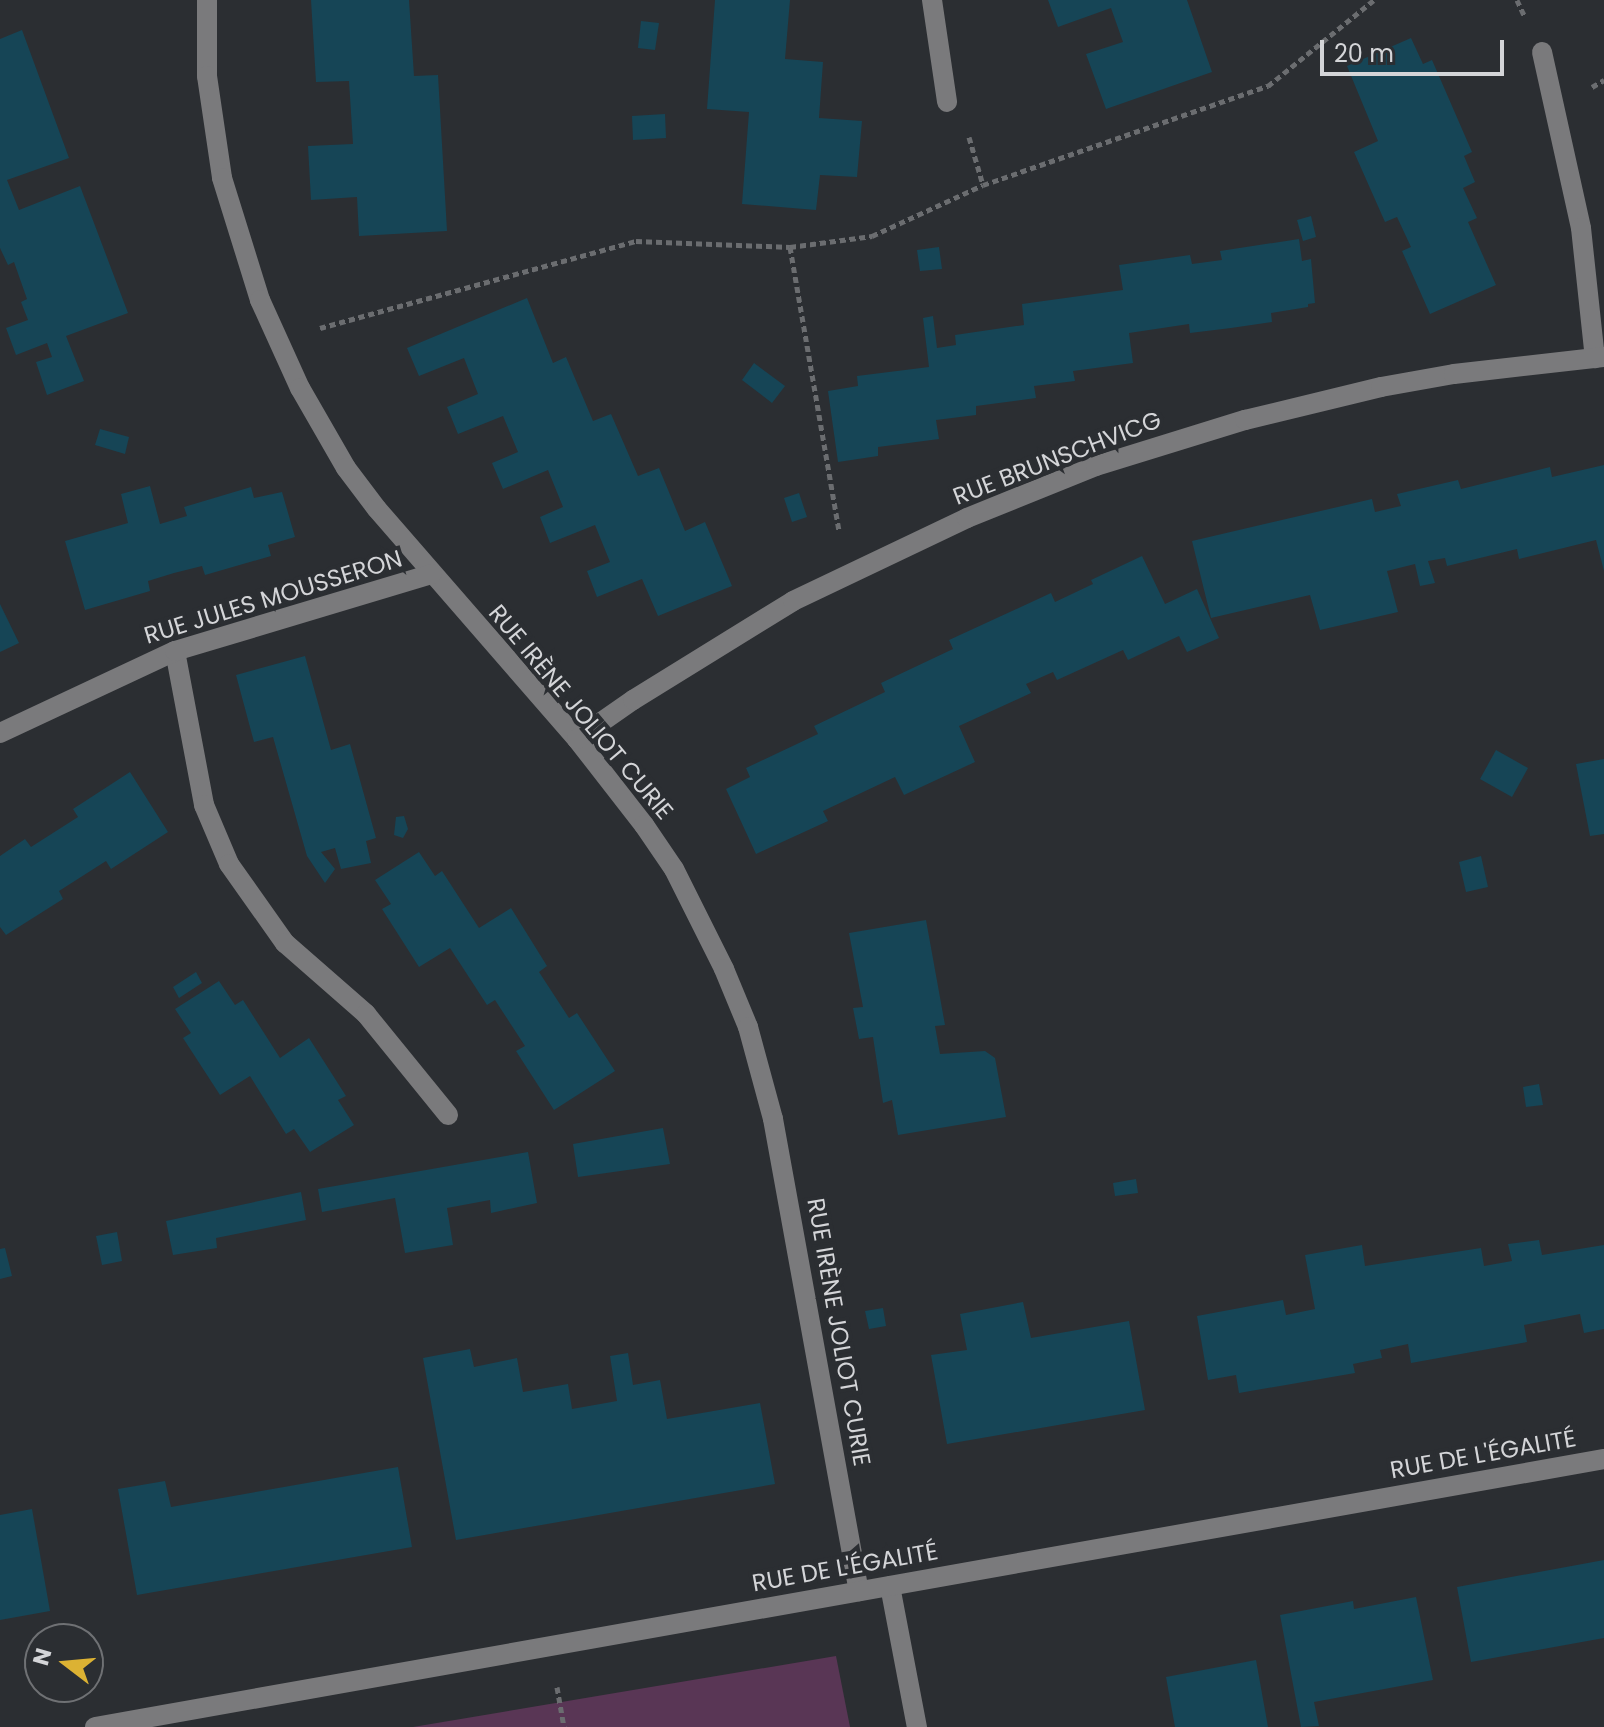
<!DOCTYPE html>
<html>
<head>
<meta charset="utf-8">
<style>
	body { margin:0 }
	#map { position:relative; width:1604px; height:1727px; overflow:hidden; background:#2b2e32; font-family:Poppins,sans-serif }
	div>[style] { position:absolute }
	.green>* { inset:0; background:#593655 }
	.building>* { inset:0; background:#164556 }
	.path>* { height:5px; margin-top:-2.5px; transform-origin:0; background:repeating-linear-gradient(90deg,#6b6d70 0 6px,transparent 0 10px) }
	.minor>* { height:20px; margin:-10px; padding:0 10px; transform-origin:10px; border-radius:10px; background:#7a7a7c }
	span { translate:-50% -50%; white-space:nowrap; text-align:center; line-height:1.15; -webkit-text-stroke:8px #2b2e32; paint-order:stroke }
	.street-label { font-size:24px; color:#d4d5d8 }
	.north { position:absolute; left:24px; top:1623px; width:80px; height:80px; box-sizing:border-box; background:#2b2e32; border:2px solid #6f7174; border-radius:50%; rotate:286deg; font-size:22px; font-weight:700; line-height:32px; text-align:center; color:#d4d5d8 }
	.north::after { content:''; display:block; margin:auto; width:28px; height:36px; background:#dcb233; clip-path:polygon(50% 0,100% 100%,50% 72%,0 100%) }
	.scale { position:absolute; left:1320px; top:40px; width:184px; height:36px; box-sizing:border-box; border:4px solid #d4d5d8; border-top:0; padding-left:10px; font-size:24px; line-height:28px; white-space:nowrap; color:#d4d5d8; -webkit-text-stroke:6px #2b2e32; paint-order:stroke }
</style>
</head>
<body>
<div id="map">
	<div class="green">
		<i style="clip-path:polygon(836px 1656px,850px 1727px,413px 1727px)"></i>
	</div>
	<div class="building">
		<i style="clip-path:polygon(311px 0,409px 0,414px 76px,438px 75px,447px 231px,359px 236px,357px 197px,311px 200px,308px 146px,353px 144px,349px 81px,316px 82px)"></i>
		<i style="clip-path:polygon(715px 0,790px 0,785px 59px,823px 62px,819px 118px,862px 121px,857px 177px,820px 175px,816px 210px,742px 204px,749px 112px,707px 109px)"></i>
		<i style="clip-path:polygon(1048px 0,1187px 0,1212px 72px,1106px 109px,1086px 54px,1123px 42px,1111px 8px,1058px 27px)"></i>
		<i style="clip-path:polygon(641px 21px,659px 23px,655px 50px,638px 48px)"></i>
		<i style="clip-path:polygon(22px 30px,69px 158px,7px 180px,19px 210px,80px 186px,128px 313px,66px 336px,84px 381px,47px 395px,36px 362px,52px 357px,47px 343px,16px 355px,6px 328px,28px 320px,21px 302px,27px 299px,14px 262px,8px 265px,0 248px,0 39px)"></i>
		<i style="clip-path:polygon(1411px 38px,1423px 64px,1432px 60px,1472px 152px,1464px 156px,1475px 182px,1463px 188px,1477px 218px,1468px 222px,1496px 285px,1430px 314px,1402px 251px,1411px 247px,1397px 217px,1385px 222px,1354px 152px,1378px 141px,1347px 66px)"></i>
		<i style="clip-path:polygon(665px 114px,666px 138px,633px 140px,632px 116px)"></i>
		<i style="clip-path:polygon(1311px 216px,1316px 237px,1303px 241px,1297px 220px)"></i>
		<i style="clip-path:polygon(1299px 239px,1302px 261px,1311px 259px,1315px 303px,1308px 304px,1308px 307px,1271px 313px,1272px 322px,1231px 328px,1190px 333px,1189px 324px,1129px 333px,1133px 363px,1073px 371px,1075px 381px,1034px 386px,1036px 398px,976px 406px,976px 415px,936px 420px,939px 439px,878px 447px,878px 456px,838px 462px,828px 391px,858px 386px,857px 376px,929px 367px,923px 318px,933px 316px,937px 348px,956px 345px,955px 335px,1024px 325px,1022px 304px,1123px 290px,1119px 265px,1190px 255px,1192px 264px,1222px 260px,1220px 251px)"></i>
		<i style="clip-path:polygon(939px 247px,942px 269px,920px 271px,917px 250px)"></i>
		<i style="clip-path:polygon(527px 298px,553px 363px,566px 357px,593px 421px,611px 414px,638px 476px,659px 468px,685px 531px,705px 522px,732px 586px,658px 616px,642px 579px,597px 597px,587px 571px,610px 562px,595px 525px,550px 543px,540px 517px,563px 507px,548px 470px,503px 489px,492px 463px,518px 452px,503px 416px,458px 434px,447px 407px,478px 394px,464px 358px,419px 376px,407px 348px)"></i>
		<i style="clip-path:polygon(754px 363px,785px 386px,772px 403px,742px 380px)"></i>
		<i style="clip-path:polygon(100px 429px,129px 437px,125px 454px,95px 445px)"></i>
		<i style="clip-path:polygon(1604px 465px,1604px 571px,1596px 540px,1519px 559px,1517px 549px,1447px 566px,1445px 558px,1428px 561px,1435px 583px,1420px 586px,1415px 564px,1387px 571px,1398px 612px,1320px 630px,1310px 595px,1211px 618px,1192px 541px,1372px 499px,1375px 512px,1401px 506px,1397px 494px,1458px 480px,1461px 489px,1550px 467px,1552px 477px)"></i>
		<i style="clip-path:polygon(150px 486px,160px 524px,187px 516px,184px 507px,251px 487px,254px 498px,282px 492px,295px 537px,268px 545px,271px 556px,205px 575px,202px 566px,174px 573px,148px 581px,150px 591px,85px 610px,65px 541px,128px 523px,121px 494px)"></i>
		<i style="clip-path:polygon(799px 493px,807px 517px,792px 522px,784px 498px)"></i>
		<i style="clip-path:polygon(1142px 556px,1165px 604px,1197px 589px,1219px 638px,1187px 652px,1179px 636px,1128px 660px,1123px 650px,1057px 680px,1053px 672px,1026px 684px,1031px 693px,959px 726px,975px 762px,904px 795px,895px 777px,823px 811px,828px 821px,756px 854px,726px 789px,750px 777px,746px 768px,818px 734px,814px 726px,885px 692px,881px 683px,953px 649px,949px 640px,1051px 593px,1055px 602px,1093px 584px,1091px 580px)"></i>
		<i style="clip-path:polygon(0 604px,19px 643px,0 652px)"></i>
		<i style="clip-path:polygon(305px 656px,331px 750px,350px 744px,376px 838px,366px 841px,371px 863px,341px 869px,335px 848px,321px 852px,335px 869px,325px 883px,307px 856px,273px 737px,254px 742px,236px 675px)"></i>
		<i style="clip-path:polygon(1496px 750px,1528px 768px,1512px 797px,1480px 779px)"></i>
		<i style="clip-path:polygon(1604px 759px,1604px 834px,1590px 836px,1576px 764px)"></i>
		<i style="clip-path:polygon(130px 772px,168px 832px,111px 869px,106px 861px,59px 891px,63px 899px,6px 935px,0 927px,0 856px,25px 839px,31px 847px,78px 817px,73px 809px)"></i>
		<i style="clip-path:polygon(404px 816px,408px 829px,403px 838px,394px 835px,396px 817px)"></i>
		<i style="clip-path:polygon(419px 852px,435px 876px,442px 871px,479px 928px,511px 908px,547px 966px,539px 972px,569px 1018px,577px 1013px,615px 1071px,554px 1110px,516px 1051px,525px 1046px,495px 1000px,487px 1005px,450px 948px,419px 967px,382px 909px,391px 904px,375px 880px)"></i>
		<i style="clip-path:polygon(1481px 856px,1488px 887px,1466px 892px,1459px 862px)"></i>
		<i style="clip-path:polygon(926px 920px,945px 1025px,935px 1026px,940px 1054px,985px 1051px,995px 1058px,1006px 1117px,898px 1135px,892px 1100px,883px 1103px,873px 1037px,859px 1039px,853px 1008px,863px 1007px,849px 933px)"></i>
		<i style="clip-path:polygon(196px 972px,202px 983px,179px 998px,173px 987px)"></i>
		<i style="clip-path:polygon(219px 981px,235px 1005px,243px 1000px,280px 1058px,309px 1038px,346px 1096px,338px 1100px,354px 1125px,310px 1152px,294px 1129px,286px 1134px,250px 1076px,220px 1095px,183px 1038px,191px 1033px,175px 1009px)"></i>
		<i style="clip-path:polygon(1539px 1084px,1543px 1105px,1526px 1107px,1523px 1087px)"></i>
		<i style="clip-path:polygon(663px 1128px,670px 1164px,578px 1177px,573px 1144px)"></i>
		<i style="clip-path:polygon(528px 1152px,537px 1203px,491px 1213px,490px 1200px,447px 1208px,453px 1245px,405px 1253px,395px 1198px,322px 1212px,318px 1189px)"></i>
		<i style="clip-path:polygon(1136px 1179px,1138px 1193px,1115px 1196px,1113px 1183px)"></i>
		<i style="clip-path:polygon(301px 1192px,306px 1220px,216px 1238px,217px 1248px,173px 1255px,166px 1221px)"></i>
		<i style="clip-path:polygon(117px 1232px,122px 1261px,102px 1265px,96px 1236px)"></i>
		<i style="clip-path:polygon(1539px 1240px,1542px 1255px,1604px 1245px,1604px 1329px,1584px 1333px,1580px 1314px,1524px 1325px,1527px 1342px,1411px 1363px,1408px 1344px,1380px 1350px,1382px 1358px,1353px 1364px,1355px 1373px,1239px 1393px,1236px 1375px,1208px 1380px,1197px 1316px,1283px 1300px,1286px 1315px,1315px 1309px,1305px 1255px,1362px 1245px,1365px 1266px,1481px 1248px,1484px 1266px,1512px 1261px,1508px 1244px)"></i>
		<i style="clip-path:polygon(5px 1248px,12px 1276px,0 1279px,0 1249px)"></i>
		<i style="clip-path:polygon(1023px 1302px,1031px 1338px,1129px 1321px,1145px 1410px,947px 1444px,931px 1355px,967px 1350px,960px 1314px)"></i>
		<i style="clip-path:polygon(883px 1308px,886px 1326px,869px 1329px,865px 1311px)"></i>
		<i style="clip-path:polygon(470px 1349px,474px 1367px,517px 1358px,523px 1392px,568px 1384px,572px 1409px,617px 1401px,610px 1356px,628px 1353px,633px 1385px,660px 1380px,667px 1419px,760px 1403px,775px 1484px,456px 1540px,423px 1358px)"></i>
		<i style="clip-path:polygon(398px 1467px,412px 1547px,137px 1595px,118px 1489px,165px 1481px,171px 1507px)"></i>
		<i style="clip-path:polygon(32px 1509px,50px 1611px,0 1620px,0 1515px)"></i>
		<i style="clip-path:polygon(1604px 1560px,1604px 1638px,1471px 1662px,1457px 1587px)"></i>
		<i style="clip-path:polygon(1416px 1597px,1433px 1680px,1314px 1702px,1319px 1726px,1301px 1727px,1280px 1615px,1353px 1601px,1354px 1609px)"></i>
		<i style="clip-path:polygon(1256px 1660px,1268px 1727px,1175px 1727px,1166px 1677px)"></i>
	</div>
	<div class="path">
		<i style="left:1517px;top:0;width:17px;rotate:65deg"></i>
		<i style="left:1592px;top:87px;width:14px;rotate:-30deg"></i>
		<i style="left:969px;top:137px;width:50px;rotate:73.7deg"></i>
		<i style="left:790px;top:247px;width:288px;rotate:80.2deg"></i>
		<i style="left:320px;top:328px;width:328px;rotate:-15.4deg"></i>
		<i style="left:636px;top:241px;width:154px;rotate:2.2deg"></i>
		<i style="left:790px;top:247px;width:83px;rotate:-7.6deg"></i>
		<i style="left:872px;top:236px;width:122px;rotate:-24.7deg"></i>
		<i style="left:983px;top:185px;width:302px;rotate:-19.2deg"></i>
		<i style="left:1268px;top:86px;width:136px;rotate:-39.1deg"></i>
		<i style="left:557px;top:1687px;width:41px;rotate:80.1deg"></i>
	</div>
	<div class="minor">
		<i style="left:207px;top:0;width:76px;rotate:90deg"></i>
		<i style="left:207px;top:76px;width:103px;rotate:81.6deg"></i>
		<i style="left:222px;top:178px;width:128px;rotate:72.7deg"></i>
		<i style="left:260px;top:300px;width:97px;rotate:65.6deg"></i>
		<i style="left:300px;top:388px;width:92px;rotate:60.1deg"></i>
		<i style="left:346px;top:468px;width:51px;rotate:52.9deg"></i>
		<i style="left:377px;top:509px;width:305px;rotate:49deg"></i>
		<i style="left:577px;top:739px;width:109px;rotate:52.1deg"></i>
		<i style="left:644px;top:825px;width:53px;rotate:55.7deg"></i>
		<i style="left:674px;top:869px;width:112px;rotate:63.4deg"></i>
		<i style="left:724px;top:969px;width:63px;rotate:67.5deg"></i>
		<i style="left:748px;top:1027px;width:95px;rotate:74.8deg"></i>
		<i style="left:773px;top:1119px;width:480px;rotate:79.7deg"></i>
		<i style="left:932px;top:0;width:103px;rotate:81.6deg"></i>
		<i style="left:1542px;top:52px;width:180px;rotate:77.5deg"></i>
		<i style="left:1581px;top:228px;width:131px;rotate:83.9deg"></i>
		<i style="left:175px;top:651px;width:157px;rotate:79.3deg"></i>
		<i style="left:204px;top:805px;width:64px;rotate:67deg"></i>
		<i style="left:229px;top:864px;width:97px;rotate:54.7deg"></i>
		<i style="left:285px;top:943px;width:108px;rotate:41.2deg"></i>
		<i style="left:366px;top:1014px;width:130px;rotate:50.9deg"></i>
		<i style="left:0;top:733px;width:193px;rotate:-25.1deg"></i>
		<i style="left:175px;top:651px;width:268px;rotate:-16.7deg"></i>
		<i style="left:577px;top:739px;width:68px;rotate:-34.9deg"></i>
		<i style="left:633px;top:700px;width:188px;rotate:-31.7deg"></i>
		<i style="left:793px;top:601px;width:193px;rotate:-25.5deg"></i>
		<i style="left:967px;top:518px;width:139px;rotate:-22deg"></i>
		<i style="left:1096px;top:466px;width:156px;rotate:-17.2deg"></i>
		<i style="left:1245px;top:420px;width:140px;rotate:-13.6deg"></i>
		<i style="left:1381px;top:387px;width:74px;rotate:-10.1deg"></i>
		<i style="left:1454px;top:374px;width:151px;rotate:-6.5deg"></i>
		<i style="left:890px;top:1586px;width:144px;rotate:79.2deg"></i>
		<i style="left:95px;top:1727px;width:1533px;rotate:-10.07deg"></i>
	</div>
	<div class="street-label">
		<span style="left:1057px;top:458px;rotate:-21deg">RUE BRUNSCHVICG</span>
		<span style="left:273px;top:597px;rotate:-17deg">RUE JULES MOUSSERON</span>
		<span style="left:581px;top:712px;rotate:50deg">RUE IRÈNE JOLIOT CURIE</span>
		<span style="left:839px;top:1332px;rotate:80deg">RUE IRÈNE JOLIOT CURIE</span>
		<span style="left:1483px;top:1454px;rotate:-10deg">RUE DE L'ÉGALITÉ</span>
		<span style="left:845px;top:1567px;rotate:-10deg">RUE DE L'ÉGALITÉ</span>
	</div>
	<div class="north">N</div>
	<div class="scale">20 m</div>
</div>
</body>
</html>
